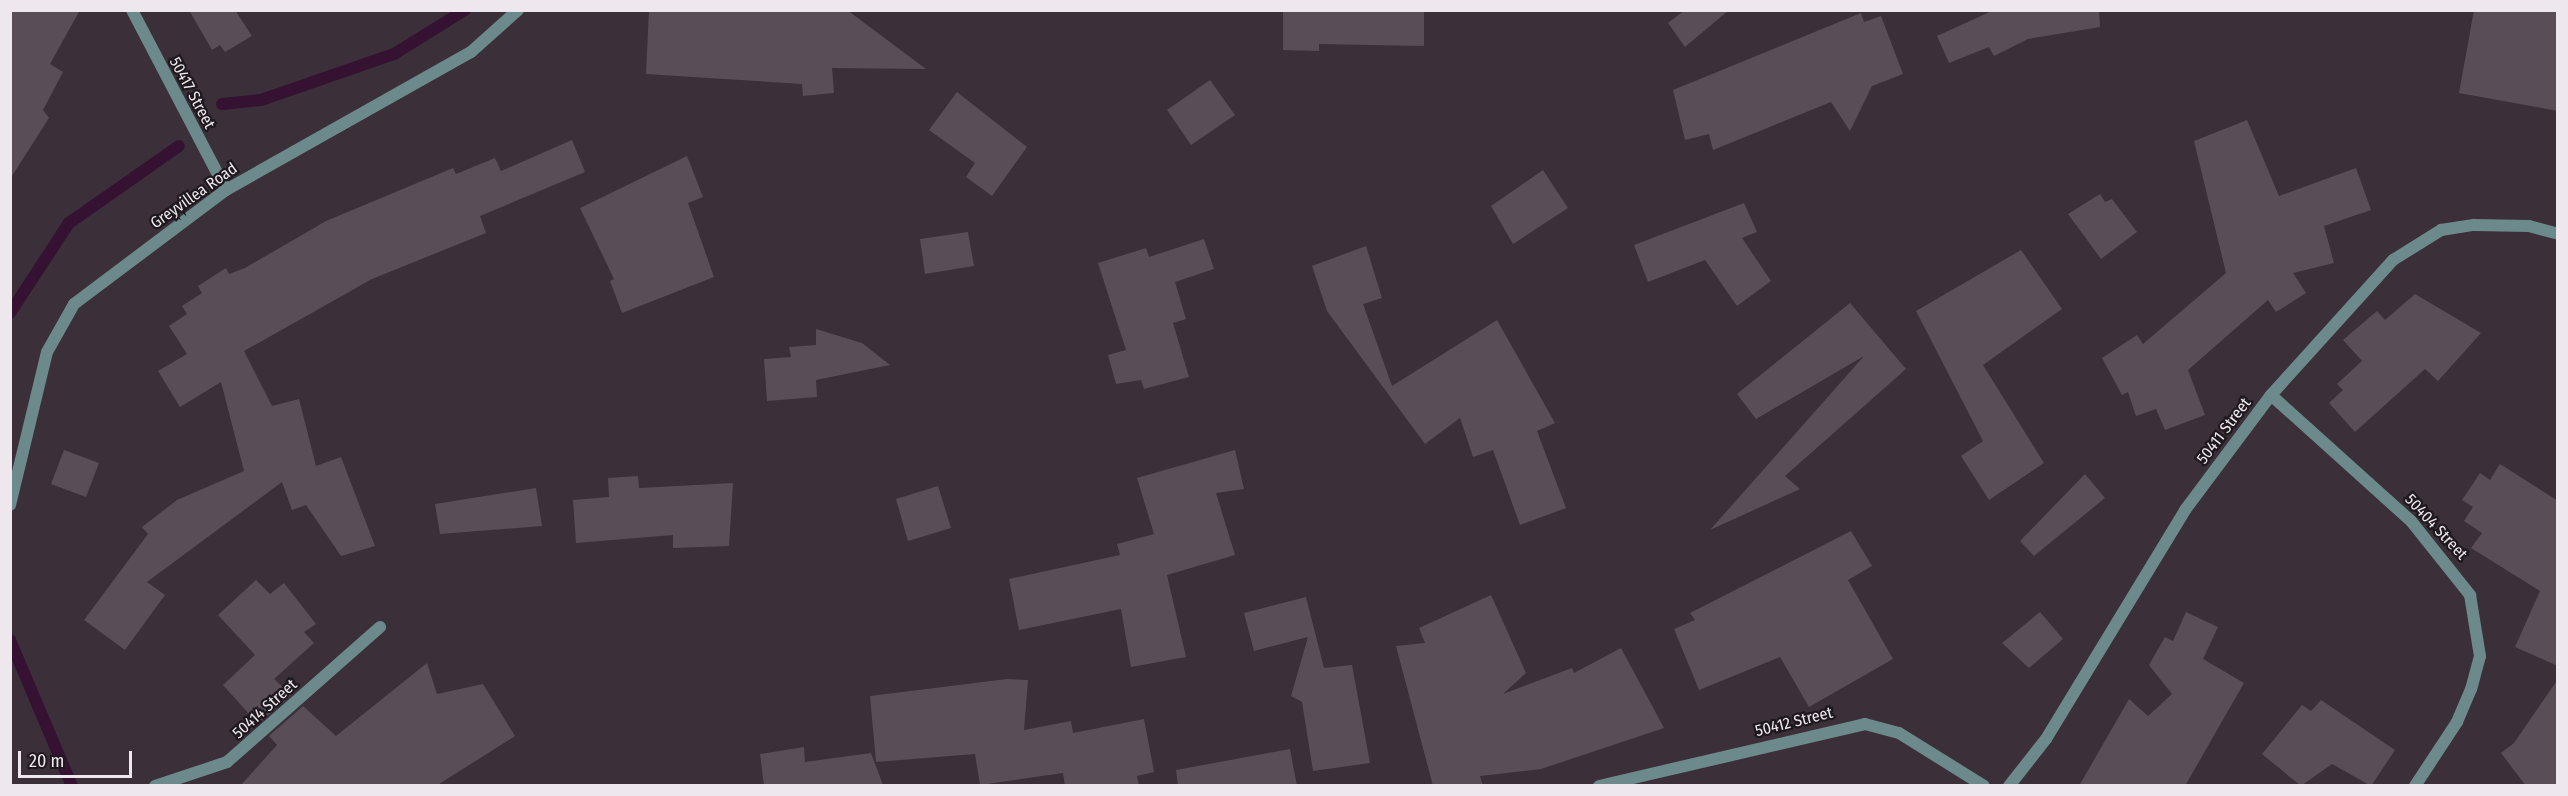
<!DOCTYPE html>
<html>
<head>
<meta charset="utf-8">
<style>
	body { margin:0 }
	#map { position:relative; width:2568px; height:796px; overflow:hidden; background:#3b2f39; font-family:"Fira Sans Condensed",sans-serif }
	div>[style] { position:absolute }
	.stream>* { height:12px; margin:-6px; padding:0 6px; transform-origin:6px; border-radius:6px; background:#351232 }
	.building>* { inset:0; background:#594d58 }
	.minor>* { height:12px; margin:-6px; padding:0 6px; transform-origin:6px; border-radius:6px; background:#6c898b }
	span { translate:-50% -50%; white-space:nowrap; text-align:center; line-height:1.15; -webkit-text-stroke:4.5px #1e191e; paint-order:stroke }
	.street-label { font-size:16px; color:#efe7ee }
	.frame { position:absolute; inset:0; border:12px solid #efe7ee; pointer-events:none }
	.scale { position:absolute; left:18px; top:751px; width:114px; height:27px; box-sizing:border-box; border:3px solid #efe7ee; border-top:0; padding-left:8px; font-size:18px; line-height:21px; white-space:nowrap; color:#efe7ee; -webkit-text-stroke:4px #1e191e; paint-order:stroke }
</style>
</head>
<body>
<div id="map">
	<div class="stream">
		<i style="left:222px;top:104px;width:39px;rotate:-6deg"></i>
		<i style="left:261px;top:100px;width:141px;rotate:-19.1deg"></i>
		<i style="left:394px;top:54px;width:84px;rotate:-31.8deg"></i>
		<i style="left:10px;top:313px;width:108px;rotate:-56.8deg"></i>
		<i style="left:69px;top:223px;width:134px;rotate:-35deg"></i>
		<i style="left:10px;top:640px;width:159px;rotate:67deg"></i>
	</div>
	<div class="building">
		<i style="clip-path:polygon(10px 10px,80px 10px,50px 64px,63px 72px,43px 110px,49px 118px,10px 179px)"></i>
		<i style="clip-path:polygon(189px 10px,235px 10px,252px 36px,225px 52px,220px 45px,212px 50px)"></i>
		<i style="clip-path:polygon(649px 10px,847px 10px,926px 69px,832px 68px,834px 93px,803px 96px,802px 84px,646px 74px)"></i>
		<i style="clip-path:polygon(1283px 10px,1424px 10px,1424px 46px,1319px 44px,1319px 51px,1283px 50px)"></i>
		<i style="clip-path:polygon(1685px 10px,1729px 10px,1685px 47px,1668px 23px)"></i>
		<i style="clip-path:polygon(1994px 10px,2099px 10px,2100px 27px,2028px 39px,1994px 56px,1989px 47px,1949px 63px,1937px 36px)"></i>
		<i style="clip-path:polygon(2474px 10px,2558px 10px,2558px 111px,2459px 93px)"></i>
		<i style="clip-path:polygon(1861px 13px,1864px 22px,1881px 16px,1903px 74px,1872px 86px,1850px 131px,1831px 102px,1713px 150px,1709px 134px,1685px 140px,1673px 90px)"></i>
		<i style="clip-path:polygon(1210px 80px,1235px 115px,1191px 145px,1167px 110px)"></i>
		<i style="clip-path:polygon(957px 92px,1027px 147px,992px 196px,966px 177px,975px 163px,929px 130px)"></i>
		<i style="clip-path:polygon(2247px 120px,2279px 196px,2356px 168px,2371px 210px,2324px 226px,2334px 263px,2293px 273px,2306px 293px,2276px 312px,2268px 300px,2188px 370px,2205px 415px,2165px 430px,2156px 409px,2136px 416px,2128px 392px,2122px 395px,2102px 358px,2137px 335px,2143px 344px,2226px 273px,2194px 141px)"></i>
		<i style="clip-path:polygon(572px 140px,585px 172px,480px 216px,486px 233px,372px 279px,244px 351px,272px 406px,299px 399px,316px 466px,341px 457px,375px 546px,341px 556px,306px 505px,292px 510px,282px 482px,147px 582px,165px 595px,125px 650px,84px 620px,148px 534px,142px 527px,177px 500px,244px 471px,221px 382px,180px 407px,158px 371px,187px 354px,169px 326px,187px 314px,182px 306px,202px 293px,198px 286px,226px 268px,229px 274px,245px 268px,326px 221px,453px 168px,456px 174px,495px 158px,501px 171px)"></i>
		<i style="clip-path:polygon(687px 156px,703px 197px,688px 203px,714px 277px,622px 313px,610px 281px,614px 279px,580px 208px)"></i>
		<i style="clip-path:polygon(1543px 170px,1568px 208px,1513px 244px,1491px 206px)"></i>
		<i style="clip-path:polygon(2100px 194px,2105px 202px,2112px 199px,2137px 232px,2101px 259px,2068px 214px)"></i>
		<i style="clip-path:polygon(1744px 203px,1757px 232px,1742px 238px,1771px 281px,1737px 306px,1705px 260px,1648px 282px,1634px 245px)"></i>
		<i style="clip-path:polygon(968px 232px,974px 266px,925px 274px,920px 239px)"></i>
		<i style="clip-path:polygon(1204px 239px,1214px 269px,1175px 282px,1186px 319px,1173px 323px,1189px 377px,1144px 389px,1141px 380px,1116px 384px,1108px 355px,1126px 350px,1098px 263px,1146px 248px,1149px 257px)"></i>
		<i style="clip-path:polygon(1366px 246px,1382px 298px,1363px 304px,1392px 386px,1497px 320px,1555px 423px,1537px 431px,1566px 508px,1520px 525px,1493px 450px,1473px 457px,1460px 418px,1425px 444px,1327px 311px,1312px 266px)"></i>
		<i style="clip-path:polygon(2021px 250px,2062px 309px,1983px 365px,2044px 463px,1989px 500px,1961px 456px,1983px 441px,1916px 311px)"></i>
		<i style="clip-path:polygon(2415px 294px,2481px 333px,2438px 381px,2425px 369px,2355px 432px,2329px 403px,2343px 390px,2337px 384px,2362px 361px,2343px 340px,2377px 311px,2385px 320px)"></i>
		<i style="clip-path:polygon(1850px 303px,1906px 369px,1785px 476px,1800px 489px,1710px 530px,1864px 356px,1756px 419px,1737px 394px)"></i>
		<i style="clip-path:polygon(816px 329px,862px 343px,890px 365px,816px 380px,817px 397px,767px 401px,764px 359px,791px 357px,789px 347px,816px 345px)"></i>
		<i style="clip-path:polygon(64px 450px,99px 463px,86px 497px,51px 484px)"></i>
		<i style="clip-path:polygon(1235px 450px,1244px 489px,1216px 493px,1235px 555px,1167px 575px,1186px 657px,1131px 667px,1121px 609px,1019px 630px,1009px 579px,1120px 555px,1117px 544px,1154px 534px,1137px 478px)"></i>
		<i style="clip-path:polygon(2500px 464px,2558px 501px,2558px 666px,2515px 647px,2540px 591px,2471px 548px,2482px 533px,2464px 521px,2473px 507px,2462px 500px,2480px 473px,2490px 480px)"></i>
		<i style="clip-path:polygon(2085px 474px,2105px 498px,2034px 556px,2020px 541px)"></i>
		<i style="clip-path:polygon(638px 476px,639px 488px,733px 483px,729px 546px,673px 548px,673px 535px,576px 543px,573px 500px,609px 497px,608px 478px)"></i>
		<i style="clip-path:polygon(938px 486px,951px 528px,908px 541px,896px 499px)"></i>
		<i style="clip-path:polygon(536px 488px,542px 526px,440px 534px,435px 504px)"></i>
		<i style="clip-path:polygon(1851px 531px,1872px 566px,1848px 580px,1893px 659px,1809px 707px,1780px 657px,1699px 690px,1674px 629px,1695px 620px,1690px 613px)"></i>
		<i style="clip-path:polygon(256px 580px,270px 594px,284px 583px,316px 624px,304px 632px,314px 643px,274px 679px,291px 695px,258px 724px,223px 685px,255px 655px,218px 615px)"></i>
		<i style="clip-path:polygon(1491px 595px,1526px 673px,1503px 694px,1572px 668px,1574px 673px,1621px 648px,1664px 728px,1541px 769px,1480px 776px,1483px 786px,1433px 786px,1396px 646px,1425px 643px,1419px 628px)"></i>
		<i style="clip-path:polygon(1306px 597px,1324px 668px,1352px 665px,1370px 763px,1313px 771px,1302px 702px,1291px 696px,1308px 637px,1254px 651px,1244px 613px)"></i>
		<i style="clip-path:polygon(2040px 612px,2063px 639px,2029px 668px,2002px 643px)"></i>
		<i style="clip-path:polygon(2186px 612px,2218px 627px,2203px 659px,2244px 683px,2185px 786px,2079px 786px,2129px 699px,2148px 716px,2172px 694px,2149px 665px,2165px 637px,2173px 641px)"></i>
		<i style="clip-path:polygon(427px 663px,437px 694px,483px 684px,515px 736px,436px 786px,240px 786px,277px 745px,269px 736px,303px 706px,336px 736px)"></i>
		<i style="clip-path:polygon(1007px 679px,1028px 680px,1024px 730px,1071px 721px,1073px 733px,1144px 719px,1154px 772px,1137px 776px,1139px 786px,1065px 786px,1063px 773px,980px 785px,975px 754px,876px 762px,870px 696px)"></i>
		<i style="clip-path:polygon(2558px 679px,2558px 786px,2526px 786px,2501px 753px,2514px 743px)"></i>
		<i style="clip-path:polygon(2321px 700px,2395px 750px,2371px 786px,2332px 764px,2301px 786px,2262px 754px,2302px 705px,2311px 711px)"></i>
		<i style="clip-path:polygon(804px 747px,805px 762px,871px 753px,883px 785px,764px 786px,760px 754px)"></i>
		<i style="clip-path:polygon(1290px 749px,1297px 786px,1178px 786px,1176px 770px)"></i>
	</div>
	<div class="minor">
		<i style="left:132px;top:10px;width:203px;rotate:62.4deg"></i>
		<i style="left:2271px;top:395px;width:188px;rotate:42deg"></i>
		<i style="left:2411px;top:521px;width:95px;rotate:51.4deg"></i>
		<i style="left:2470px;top:595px;width:62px;rotate:80.7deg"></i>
		<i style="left:2480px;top:656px;width:34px;rotate:105deg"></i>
		<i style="left:2471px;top:689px;width:36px;rotate:113deg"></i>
		<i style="left:2457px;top:722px;width:77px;rotate:123.3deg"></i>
		<i style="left:10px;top:505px;width:157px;rotate:-76.4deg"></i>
		<i style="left:47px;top:352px;width:55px;rotate:-60.6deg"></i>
		<i style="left:74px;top:304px;width:190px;rotate:-36.9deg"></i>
		<i style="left:226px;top:190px;width:281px;rotate:-29.4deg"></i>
		<i style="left:471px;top:52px;width:63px;rotate:-41.8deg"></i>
		<i style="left:155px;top:786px;width:76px;rotate:-18.4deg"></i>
		<i style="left:227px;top:762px;width:204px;rotate:-41.4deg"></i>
		<i style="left:1599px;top:786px;width:273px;rotate:-13.1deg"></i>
		<i style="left:1865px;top:724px;width:35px;rotate:15deg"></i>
		<i style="left:1899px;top:733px;width:100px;rotate:31.9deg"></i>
		<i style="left:2009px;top:786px;width:60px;rotate:-51.8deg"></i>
		<i style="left:2046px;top:739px;width:268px;rotate:-58.7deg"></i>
		<i style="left:2185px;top:510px;width:144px;rotate:-53.2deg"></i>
		<i style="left:2271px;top:395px;width:182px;rotate:-47.9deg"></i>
		<i style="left:2393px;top:260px;width:57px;rotate:-32deg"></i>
		<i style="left:2441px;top:230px;width:33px;rotate:-9deg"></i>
		<i style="left:2474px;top:225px;width:55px;rotate:1deg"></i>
		<i style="left:2529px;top:226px;width:30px;rotate:15deg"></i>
	</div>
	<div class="street-label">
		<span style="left:192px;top:93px;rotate:62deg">50417 Street</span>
		<span style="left:194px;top:196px;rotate:-35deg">Greyvillea Road</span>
		<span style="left:2224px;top:431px;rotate:-53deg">50411 Street</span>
		<span style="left:2436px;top:527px;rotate:47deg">50404 Street</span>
		<span style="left:265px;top:709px;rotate:-42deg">50414 Street</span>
		<span style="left:1794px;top:722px;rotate:-14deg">50412 Street</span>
	</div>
	<div class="frame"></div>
	<div class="scale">20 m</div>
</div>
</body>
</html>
